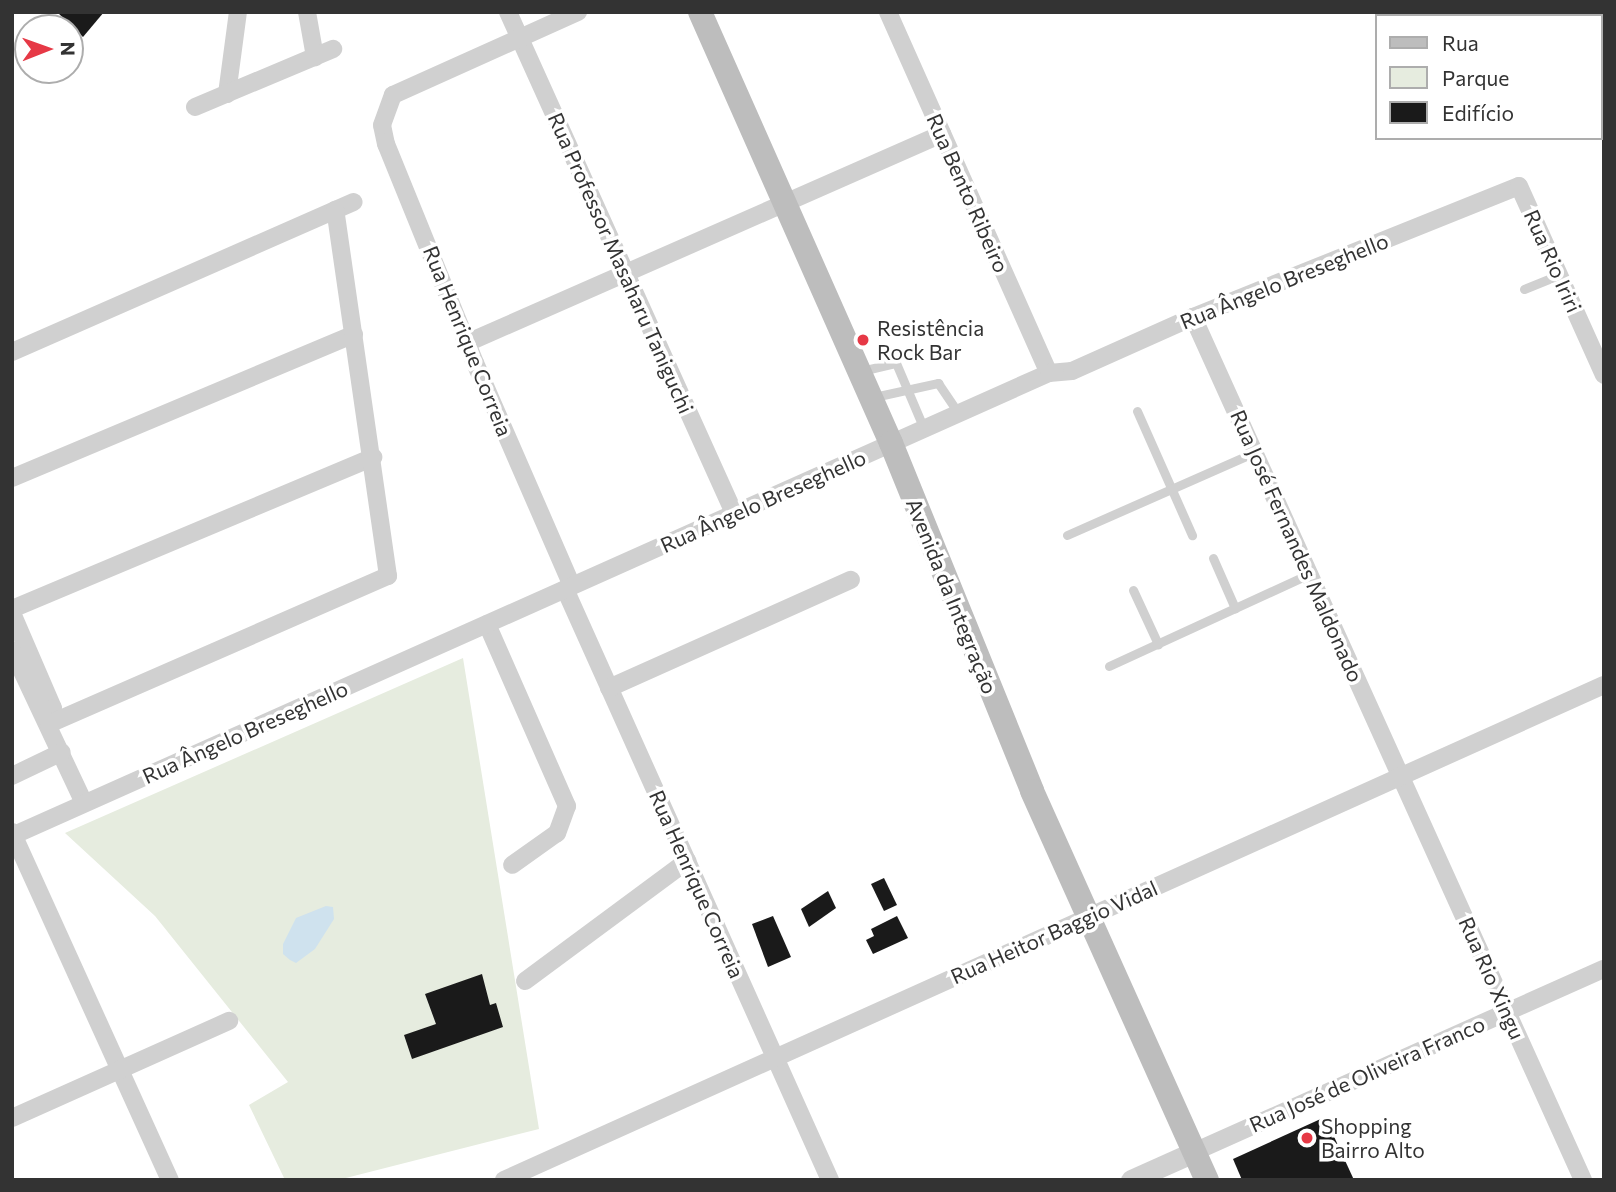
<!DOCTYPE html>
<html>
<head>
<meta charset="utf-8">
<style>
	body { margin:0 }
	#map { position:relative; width:1616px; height:1192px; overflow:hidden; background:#fff; font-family:Commissioner,sans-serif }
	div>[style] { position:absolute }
	.green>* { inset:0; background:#e6ecdf }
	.water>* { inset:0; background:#cfe2ee }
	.building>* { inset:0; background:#1a1a1a }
	.service>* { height:9px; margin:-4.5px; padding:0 4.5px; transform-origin:4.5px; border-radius:4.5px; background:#d0d0d0 }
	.minor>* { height:18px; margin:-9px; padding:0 9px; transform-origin:9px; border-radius:9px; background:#d0d0d0 }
	.tertiary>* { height:21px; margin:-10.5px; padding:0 10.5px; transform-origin:10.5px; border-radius:10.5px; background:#d0d0d0 }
	.secondary>* { height:24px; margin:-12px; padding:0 12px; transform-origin:12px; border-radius:12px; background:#bdbdbd }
	.dots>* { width:19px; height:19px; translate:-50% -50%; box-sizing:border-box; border:4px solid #fff; border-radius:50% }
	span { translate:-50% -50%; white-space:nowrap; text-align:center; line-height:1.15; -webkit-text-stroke:7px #fff; paint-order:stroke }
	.street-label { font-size:21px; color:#333 }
	.poi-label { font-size:21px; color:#333 }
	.left { translate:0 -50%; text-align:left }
	.frame { position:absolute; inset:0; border:14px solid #333; pointer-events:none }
	.legend { position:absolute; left:1375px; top:14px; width:228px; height:126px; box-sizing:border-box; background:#fff; border:2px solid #adadad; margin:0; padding:9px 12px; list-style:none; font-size:21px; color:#333 }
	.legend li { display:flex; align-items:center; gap:14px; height:35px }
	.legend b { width:35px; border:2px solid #adadad }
	.north { position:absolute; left:14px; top:14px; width:70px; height:70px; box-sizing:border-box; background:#fff; border:2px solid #adadad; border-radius:50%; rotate:89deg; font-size:19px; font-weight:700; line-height:28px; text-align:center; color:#333 }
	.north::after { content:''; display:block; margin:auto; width:24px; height:32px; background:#e63946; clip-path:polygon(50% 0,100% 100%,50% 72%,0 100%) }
</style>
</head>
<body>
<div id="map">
	<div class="green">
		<i style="clip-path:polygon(463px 658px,539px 1129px,338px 1180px,285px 1180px,249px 1105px,288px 1082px,155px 916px,65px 833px)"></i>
	</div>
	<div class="water">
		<i style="clip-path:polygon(326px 906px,333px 907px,334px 919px,315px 949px,296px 963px,290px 960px,283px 954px,283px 944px,296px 918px)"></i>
	</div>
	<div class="building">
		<i style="clip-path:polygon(57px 12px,104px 12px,83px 37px)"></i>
		<i style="clip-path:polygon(884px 878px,897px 905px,884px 911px,871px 884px)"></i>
		<i style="clip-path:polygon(828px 891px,836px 908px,809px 927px,801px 909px)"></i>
		<i style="clip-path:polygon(773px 916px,791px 957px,768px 967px,752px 924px)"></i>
		<i style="clip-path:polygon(897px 916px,908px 938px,873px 954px,866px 940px,874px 936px,871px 929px)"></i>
		<i style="clip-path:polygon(482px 974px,490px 1005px,496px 1003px,503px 1027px,412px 1059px,404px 1035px,436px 1024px,425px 994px)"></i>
		<i style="clip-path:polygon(1325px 1117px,1354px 1180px,1242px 1180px,1233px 1159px)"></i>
	</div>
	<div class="service">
		<i style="left:1524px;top:289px;width:38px;rotate:-22deg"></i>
		<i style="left:861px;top:371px;width:36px;rotate:-13deg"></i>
		<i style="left:896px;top:363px;width:72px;rotate:67deg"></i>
		<i style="left:874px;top:397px;width:66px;rotate:-12.3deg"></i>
		<i style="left:938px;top:383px;width:36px;rotate:56deg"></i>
		<i style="left:1137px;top:411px;width:136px;rotate:66.1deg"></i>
		<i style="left:1067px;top:535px;width:206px;rotate:-23.8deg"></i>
		<i style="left:1213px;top:558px;width:55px;rotate:66.3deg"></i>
		<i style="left:1133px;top:590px;width:60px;rotate:65.2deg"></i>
		<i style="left:1109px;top:666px;width:220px;rotate:-24.7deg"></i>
	</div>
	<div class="minor">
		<i style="left:307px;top:12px;width:46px;rotate:79.9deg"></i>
		<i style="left:508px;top:12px;width:550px;rotate:65.72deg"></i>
		<i style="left:888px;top:12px;width:395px;rotate:66deg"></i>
		<i style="left:227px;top:94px;width:83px;rotate:-82.4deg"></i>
		<i style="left:195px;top:107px;width:150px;rotate:-22.8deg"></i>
		<i style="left:1193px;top:317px;width:947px;rotate:65.68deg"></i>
		<i style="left:469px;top:342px;width:517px;rotate:-23.74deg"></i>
		<i style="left:12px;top:352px;width:373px;rotate:-23.7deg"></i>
		<i style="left:12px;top:478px;width:371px;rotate:-22.8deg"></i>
		<i style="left:572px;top:586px;width:243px;rotate:-113.5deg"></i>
		<i style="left:475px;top:363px;width:236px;rotate:-112.1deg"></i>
		<i style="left:386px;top:144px;width:19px;rotate:-102deg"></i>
		<i style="left:382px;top:125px;width:32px;rotate:-70deg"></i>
		<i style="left:393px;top:95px;width:203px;rotate:-24.2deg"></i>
		<i style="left:565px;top:589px;width:648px;rotate:65.85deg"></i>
		<i style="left:12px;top:609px;width:392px;rotate:-22.8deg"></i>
		<i style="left:12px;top:613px;width:103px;rotate:66.7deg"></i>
		<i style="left:53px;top:708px;width:16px;rotate:104deg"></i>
		<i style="left:487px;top:624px;width:199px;rotate:66.3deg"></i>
		<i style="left:567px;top:806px;width:29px;rotate:110deg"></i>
		<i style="left:557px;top:833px;width:55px;rotate:144.6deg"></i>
		<i style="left:12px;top:650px;width:169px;rotate:64.8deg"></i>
		<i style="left:609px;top:688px;width:265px;rotate:-24.1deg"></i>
		<i style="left:49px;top:724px;width:370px;rotate:-23.6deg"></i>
		<i style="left:388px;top:576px;width:370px;rotate:-98.2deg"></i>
		<i style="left:12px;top:776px;width:55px;rotate:-25.6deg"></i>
		<i style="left:12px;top:832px;width:382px;rotate:65.6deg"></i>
		<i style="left:12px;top:836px;width:1136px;rotate:-24.06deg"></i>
		<i style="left:1049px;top:373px;width:23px;rotate:-5deg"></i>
		<i style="left:1072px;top:371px;width:133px;rotate:-24.1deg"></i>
		<i style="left:1193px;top:317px;width:351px;rotate:-21.9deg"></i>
		<i style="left:1519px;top:186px;width:207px;rotate:65.8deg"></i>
		<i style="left:525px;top:981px;width:202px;rotate:-36.5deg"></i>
		<i style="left:12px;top:1118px;width:238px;rotate:-24.1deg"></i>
		<i style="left:1194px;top:1152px;width:449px;rotate:-24.1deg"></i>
		<i style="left:504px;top:1180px;width:1206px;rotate:-24.23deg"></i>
	</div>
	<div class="tertiary">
		<i style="left:1131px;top:1180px;width:69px;rotate:-24deg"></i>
	</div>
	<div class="secondary">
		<i style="left:700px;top:12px;width:471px;rotate:66.1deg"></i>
		<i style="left:891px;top:443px;width:375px;rotate:67.9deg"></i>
		<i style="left:1032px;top:791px;width:427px;rotate:65.8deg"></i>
	</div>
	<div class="dots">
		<i style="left:863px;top:340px;background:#e63946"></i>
		<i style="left:1307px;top:1138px;background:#e63946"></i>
	</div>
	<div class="street-label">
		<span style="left:968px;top:193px;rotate:66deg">Rua Bento Ribeiro</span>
		<span style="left:1553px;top:261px;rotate:66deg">Rua Rio Iriri</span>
		<span style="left:621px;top:263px;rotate:66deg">Rua Professor Masaharu Taniguchi</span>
		<span style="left:1284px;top:281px;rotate:-22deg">Rua Ângelo Breseghello</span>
		<span style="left:468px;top:341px;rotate:68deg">Rua Henrique Correia</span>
		<span style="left:763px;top:501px;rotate:-24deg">Rua Ângelo Breseghello</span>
		<span style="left:1297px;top:546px;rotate:66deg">Rua José Fernandes Maldonado</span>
		<span style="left:952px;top:596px;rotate:68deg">Avenida da Integração</span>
		<span style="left:245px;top:732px;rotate:-24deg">Rua Ângelo Breseghello</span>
		<span style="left:697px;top:884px;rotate:66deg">Rua Henrique Correia</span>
		<span style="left:1054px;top:932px;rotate:-24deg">Rua Heitor Baggio Vidal</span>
		<span style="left:1492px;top:978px;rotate:66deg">Rua Rio Xingu</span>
		<span style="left:1367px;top:1074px;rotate:-24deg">Rua José de Oliveira Franco</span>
	</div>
	<div class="poi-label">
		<span class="left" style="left:877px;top:340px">Resistência<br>Rock Bar</span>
		<span class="left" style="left:1321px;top:1138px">Shopping<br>Bairro Alto</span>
	</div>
	<div class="frame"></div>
	<ul class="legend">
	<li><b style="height:9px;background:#bdbdbd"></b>Rua</li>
	<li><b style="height:19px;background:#e6ecdf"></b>Parque</li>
	<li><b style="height:19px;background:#1a1a1a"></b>Edifício</li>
	</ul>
	<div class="north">N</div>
</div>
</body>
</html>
